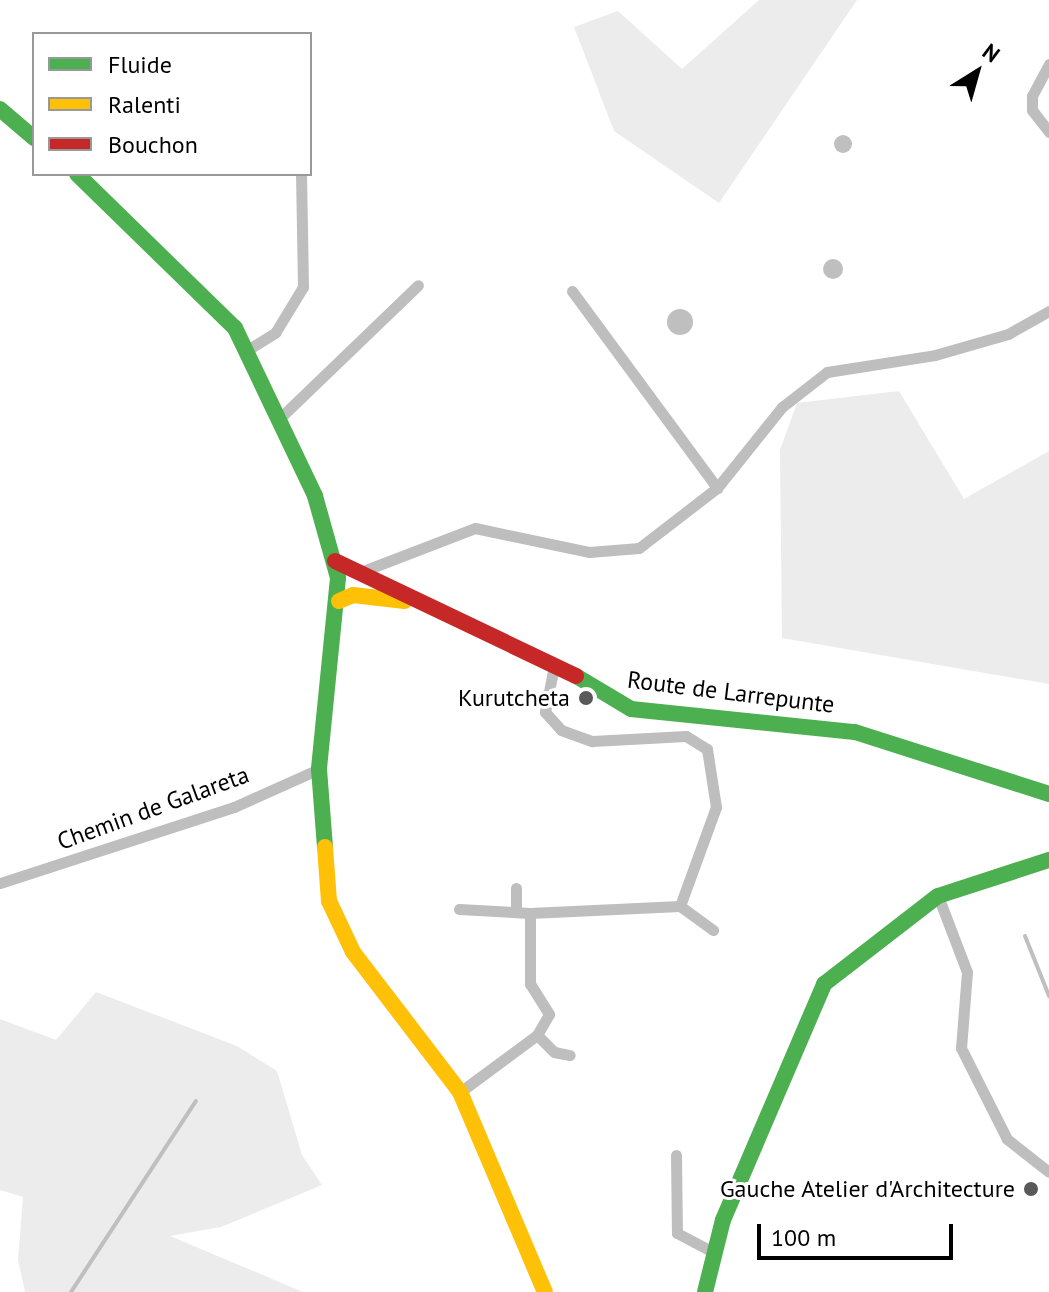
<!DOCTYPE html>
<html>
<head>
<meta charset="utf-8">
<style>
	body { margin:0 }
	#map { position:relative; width:1049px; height:1292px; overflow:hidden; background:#fff; font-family:"PT Sans",sans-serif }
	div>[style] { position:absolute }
	.green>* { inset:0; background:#ececec }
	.water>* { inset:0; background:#bfbfbf }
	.round { border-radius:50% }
	.stream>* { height:4px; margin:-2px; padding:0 2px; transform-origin:2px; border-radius:2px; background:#bfbfbf }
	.street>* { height:11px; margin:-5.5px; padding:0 5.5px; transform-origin:5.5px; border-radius:5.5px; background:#bebebe }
	.fast>* { height:16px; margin:-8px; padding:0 8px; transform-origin:8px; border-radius:8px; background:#4caf50 }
	.slow>* { height:16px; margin:-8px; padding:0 8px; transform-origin:8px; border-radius:8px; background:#ffc107 }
	.jam>* { height:16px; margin:-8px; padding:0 8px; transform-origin:8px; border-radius:8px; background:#c62828 }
	.dots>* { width:22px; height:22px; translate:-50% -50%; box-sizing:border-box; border:4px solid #fff; border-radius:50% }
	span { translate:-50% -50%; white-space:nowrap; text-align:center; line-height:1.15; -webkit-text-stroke:6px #fff; paint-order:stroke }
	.street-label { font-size:24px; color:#000 }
	.poi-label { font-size:24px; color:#000 }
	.right { translate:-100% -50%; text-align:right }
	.legend { position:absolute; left:32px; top:32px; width:280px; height:144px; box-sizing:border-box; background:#fff; border:2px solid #999; margin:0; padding:10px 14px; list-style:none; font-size:24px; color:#000 }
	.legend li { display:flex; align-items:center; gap:16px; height:40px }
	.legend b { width:40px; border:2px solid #999 }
	.north { position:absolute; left:937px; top:32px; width:80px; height:80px; -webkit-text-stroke:6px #fff; paint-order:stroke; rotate:37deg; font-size:22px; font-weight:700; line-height:32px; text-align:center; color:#000 }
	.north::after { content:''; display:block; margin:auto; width:28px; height:36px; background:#000; clip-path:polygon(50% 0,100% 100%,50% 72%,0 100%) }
	.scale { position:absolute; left:757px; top:1224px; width:196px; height:36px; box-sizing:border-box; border:4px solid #000; border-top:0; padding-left:10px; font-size:24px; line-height:28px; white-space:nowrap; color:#000; -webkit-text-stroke:6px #fff; paint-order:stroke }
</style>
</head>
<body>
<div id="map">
	<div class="green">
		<i style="clip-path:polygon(759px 0,857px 0,719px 203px,614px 131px,574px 27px,618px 11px,682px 69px)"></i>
		<i style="clip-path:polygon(899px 391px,964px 499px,1049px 451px,1049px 684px,782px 638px,780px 450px,797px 403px)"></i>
		<i style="clip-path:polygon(96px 992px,237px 1046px,277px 1071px,302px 1155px,322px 1185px,221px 1227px,170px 1236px,303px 1292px,25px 1292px,18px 1260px,23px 1197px,0 1190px,0 1019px,56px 1040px)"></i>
	</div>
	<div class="water">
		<i class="round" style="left:834px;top:135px;width:18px;height:18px"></i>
		<i class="round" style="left:823px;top:259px;width:20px;height:20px"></i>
		<i class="round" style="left:667px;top:309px;width:26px;height:26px"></i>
	</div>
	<div class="stream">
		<i style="left:1025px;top:936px;width:65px;rotate:68.2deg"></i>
		<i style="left:71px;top:1292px;width:228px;rotate:-56.8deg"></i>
	</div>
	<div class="street">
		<i style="left:1049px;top:64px;width:36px;rotate:118deg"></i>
		<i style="left:1032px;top:96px;width:14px;rotate:90deg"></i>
		<i style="left:1032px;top:110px;width:28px;rotate:52deg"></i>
		<i style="left:572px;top:291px;width:245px;rotate:53.6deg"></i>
		<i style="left:249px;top:349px;width:31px;rotate:-32deg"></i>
		<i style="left:275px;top:333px;width:54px;rotate:-58.7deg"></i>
		<i style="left:303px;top:287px;width:113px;rotate:-91deg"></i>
		<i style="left:281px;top:417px;width:190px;rotate:-43.9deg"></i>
		<i style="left:358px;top:573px;width:125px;rotate:-21deg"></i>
		<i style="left:475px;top:528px;width:116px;rotate:11.9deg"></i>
		<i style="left:589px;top:552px;width:50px;rotate:-4.6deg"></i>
		<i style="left:639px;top:548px;width:98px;rotate:-37.6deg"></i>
		<i style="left:717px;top:488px;width:104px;rotate:-51.3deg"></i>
		<i style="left:782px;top:407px;width:57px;rotate:-37.9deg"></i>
		<i style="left:827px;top:372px;width:109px;rotate:-8.9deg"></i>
		<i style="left:935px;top:355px;width:76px;rotate:-16deg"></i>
		<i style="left:1008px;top:334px;width:47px;rotate:-29.3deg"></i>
		<i style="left:554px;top:666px;width:47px;rotate:101.1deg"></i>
		<i style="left:545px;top:712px;width:24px;rotate:48deg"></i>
		<i style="left:561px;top:730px;width:33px;rotate:20deg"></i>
		<i style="left:592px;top:741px;width:94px;rotate:-3deg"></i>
		<i style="left:686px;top:736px;width:25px;rotate:32deg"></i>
		<i style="left:707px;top:749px;width:59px;rotate:81.2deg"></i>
		<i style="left:716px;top:807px;width:105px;rotate:110deg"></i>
		<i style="left:0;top:883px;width:246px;rotate:-18deg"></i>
		<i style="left:234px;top:807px;width:93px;rotate:-24.1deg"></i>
		<i style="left:938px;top:896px;width:81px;rotate:69.1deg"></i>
		<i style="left:967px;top:972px;width:76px;rotate:94.5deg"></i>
		<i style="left:961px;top:1048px;width:102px;rotate:63.2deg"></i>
		<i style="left:1007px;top:1139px;width:53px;rotate:38.2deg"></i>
		<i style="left:516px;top:908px;width:20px;rotate:-90deg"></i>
		<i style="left:459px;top:909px;width:71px;rotate:3.2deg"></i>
		<i style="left:530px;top:913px;width:150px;rotate:-2.7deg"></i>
		<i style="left:680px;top:906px;width:41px;rotate:36deg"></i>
		<i style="left:537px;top:1035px;width:24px;rotate:45deg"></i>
		<i style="left:554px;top:1052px;width:16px;rotate:11deg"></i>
		<i style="left:460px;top:1092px;width:96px;rotate:-36.5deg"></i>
		<i style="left:537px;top:1035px;width:24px;rotate:-60deg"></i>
		<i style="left:549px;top:1014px;width:36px;rotate:-122deg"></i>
		<i style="left:530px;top:984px;width:71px;rotate:-90deg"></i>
		<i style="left:676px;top:1155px;width:78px;rotate:89.3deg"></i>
		<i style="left:677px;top:1233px;width:41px;rotate:27.8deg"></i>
	</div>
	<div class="fast">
		<i style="left:0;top:109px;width:45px;rotate:40.5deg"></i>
		<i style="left:77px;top:174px;width:221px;rotate:44.3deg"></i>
		<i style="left:235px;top:328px;width:186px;rotate:64.5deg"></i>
		<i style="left:315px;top:496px;width:85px;rotate:74.3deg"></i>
		<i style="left:338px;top:578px;width:192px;rotate:95.7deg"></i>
		<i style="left:319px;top:769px;width:78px;rotate:85.6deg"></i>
		<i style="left:576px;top:676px;width:64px;rotate:31deg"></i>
		<i style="left:631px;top:709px;width:225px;rotate:5.9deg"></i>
		<i style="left:855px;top:732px;width:204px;rotate:17.7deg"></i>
		<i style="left:705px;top:1292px;width:74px;rotate:-76deg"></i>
		<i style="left:723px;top:1220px;width:257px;rotate:-66.8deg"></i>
		<i style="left:824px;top:984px;width:144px;rotate:-37.7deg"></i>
		<i style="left:938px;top:896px;width:117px;rotate:-18deg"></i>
	</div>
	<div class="slow">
		<i style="left:339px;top:601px;width:15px;rotate:-23deg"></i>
		<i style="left:353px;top:595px;width:52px;rotate:6.6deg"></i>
		<i style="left:325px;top:847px;width:54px;rotate:85.8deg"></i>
		<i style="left:329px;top:901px;width:56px;rotate:64.8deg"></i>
		<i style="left:353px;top:952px;width:176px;rotate:52.6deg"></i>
		<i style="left:460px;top:1092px;width:217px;rotate:67deg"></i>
	</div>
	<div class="jam">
		<i style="left:335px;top:561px;width:267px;rotate:25.5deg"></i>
	</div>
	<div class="dots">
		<i style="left:586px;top:698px;background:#595959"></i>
		<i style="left:1031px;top:1189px;background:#595959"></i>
	</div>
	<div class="street-label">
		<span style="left:731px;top:692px;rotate:7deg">Route de Larrepunte</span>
		<span style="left:153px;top:808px;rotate:-20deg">Chemin de Galareta</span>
	</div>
	<div class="poi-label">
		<span class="right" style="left:570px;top:698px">Kurutcheta</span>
		<span class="right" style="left:1015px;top:1189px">Gauche Atelier d'Architecture</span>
	</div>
	<ul class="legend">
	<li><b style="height:10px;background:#4caf50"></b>Fluide</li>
	<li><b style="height:10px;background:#ffc107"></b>Ralenti</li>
	<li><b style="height:10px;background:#c62828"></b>Bouchon</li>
	</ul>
	<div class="north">N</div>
	<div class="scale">100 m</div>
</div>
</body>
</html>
